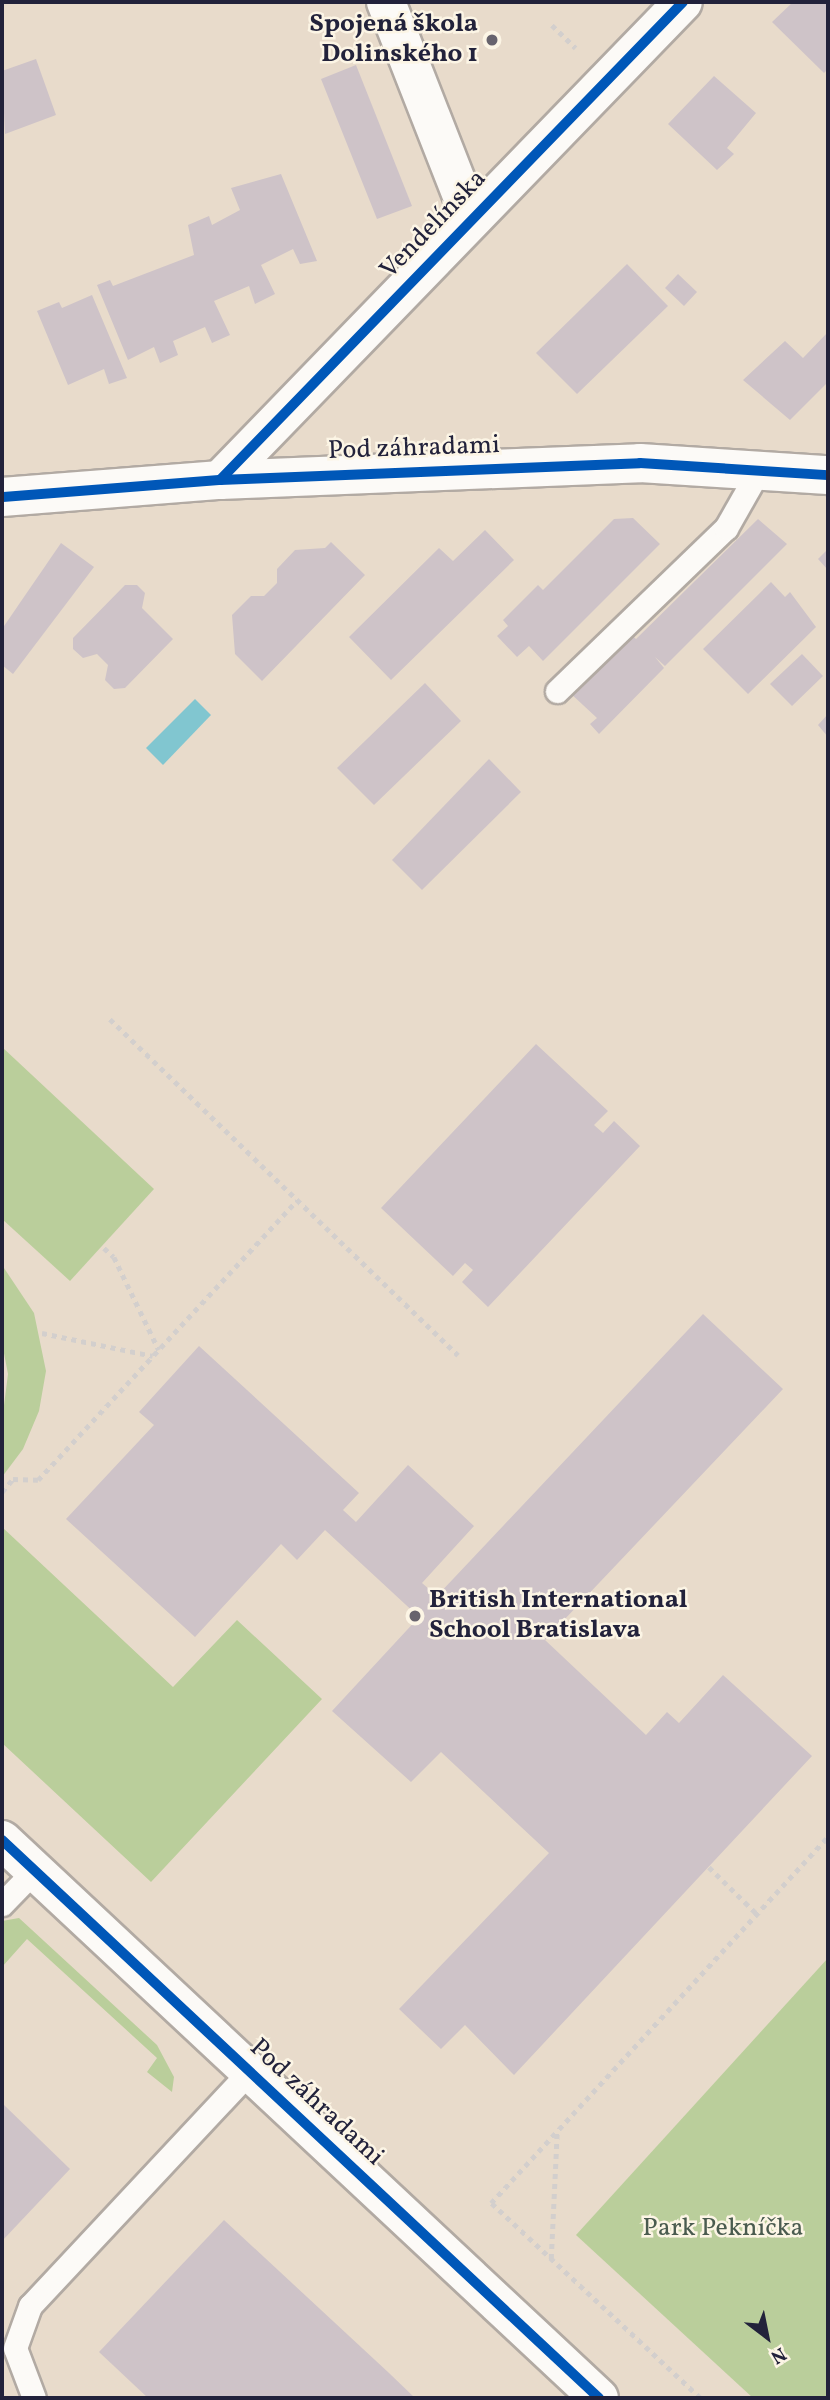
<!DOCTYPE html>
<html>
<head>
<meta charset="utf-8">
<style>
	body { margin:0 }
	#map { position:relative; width:830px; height:2400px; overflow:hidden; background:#e8dbcb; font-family:Vollkorn,serif }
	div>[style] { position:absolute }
	.green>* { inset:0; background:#bace9b }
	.water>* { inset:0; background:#81c6d0 }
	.building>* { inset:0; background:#cec3c8 }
	.path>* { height:4.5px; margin-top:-2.25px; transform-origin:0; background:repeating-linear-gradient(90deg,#d3cfcd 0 5px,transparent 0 10px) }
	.roads { filter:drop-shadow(2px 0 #b2aaa3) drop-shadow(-2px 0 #b2aaa3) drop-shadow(0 2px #b2aaa3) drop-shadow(0 -2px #b2aaa3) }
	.service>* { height:23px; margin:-11.5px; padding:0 11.5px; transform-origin:11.5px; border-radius:11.5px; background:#fcfaf7 }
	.minor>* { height:38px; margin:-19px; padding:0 19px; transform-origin:19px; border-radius:19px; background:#fcfaf7 }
	.cycleway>* { height:10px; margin:-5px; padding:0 5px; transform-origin:5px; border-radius:5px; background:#0057b8 }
	.dots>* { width:19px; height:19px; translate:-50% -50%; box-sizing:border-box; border:4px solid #fcf5e5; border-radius:50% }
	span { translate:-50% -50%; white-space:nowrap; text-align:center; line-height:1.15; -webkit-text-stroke:5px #fcf5e5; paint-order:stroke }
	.poi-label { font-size:26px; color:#22223b; font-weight:700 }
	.right { translate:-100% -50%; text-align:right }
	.left { translate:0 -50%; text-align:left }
	.street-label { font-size:26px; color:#22223b }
	.park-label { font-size:26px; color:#4a5b4f }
	.frame { position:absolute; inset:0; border:4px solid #22223b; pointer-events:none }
	.north { position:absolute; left:732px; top:2302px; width:70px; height:70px; -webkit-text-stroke:5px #fcf5e5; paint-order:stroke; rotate:148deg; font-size:19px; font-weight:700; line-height:28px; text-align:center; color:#22223b }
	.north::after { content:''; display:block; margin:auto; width:24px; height:32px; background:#22223b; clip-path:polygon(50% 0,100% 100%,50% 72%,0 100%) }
</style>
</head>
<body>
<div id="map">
	<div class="green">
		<i style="clip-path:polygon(2px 1047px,154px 1189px,70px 1281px,2px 1219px)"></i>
		<i style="clip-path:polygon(2px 1265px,34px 1313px,46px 1371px,39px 1411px,23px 1449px,2px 1477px,2px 1421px,8px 1374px,2px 1343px)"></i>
		<i style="clip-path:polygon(2px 1527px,173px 1687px,237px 1620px,322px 1699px,151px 1882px,2px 1743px)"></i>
		<i style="clip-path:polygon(19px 1918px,157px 2045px,174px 2077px,172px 2092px,147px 2072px,157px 2058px,27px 1939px,2px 1967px,2px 1921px)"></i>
		<i style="clip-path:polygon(828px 1958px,828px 2398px,753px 2398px,576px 2235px)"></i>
	</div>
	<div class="water">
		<i style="clip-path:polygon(195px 699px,211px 715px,163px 765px,146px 748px)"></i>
	</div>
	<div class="building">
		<i style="clip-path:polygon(793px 2px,828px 2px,828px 69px,824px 73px,772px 22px)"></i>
		<i style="clip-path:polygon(36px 59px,56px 115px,5px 134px,2px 71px)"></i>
		<i style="clip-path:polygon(356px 65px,412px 206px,377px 219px,321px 79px)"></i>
		<i style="clip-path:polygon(714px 76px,756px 113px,727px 148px,734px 154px,717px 170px,668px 124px)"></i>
		<i style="clip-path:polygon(281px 174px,317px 261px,300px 264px,293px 249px,261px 265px,275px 294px,255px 304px,249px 286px,214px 301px,230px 335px,212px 343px,205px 327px,173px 341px,178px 355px,160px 363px,154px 347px,128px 360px,97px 285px,110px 280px,113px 286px,194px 255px,188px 225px,209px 216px,212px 225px,240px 210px,231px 188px)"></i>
		<i style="clip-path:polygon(627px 264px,668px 306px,577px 394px,536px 353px)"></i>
		<i style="clip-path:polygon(678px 274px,697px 292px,684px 306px,665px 288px)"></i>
		<i style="clip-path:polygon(92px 295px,127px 378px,109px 384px,104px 369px,68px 385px,37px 311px,59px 302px,62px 308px)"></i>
		<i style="clip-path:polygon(828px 332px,828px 382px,790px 420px,743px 380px,785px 341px,803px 358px)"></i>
		<i style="clip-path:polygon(633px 518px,660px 544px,543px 661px,529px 646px,517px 657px,497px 636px,508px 626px,503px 620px,538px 585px,543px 590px,614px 519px)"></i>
		<i style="clip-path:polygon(758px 519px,787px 544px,665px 666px,655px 657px,664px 668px,599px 734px,590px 724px,597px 718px,569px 692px,628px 632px,636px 639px)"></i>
		<i style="clip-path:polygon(485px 530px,514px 560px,391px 680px,349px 637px,439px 548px,453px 561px)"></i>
		<i style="clip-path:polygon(331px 542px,365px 575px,262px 681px,235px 654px,232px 615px,251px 596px,264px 596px,277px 583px,277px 569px,295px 550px,325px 548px)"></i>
		<i style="clip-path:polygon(61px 543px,94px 567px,13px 674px,2px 665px,2px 629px)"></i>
		<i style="clip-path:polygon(828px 549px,828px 570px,818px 559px)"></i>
		<i style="clip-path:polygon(771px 582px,785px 597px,790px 592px,816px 627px,748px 694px,703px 649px)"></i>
		<i style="clip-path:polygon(125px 585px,137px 585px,145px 593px,142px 608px,173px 639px,125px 688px,114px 689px,105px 680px,108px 665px,97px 654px,83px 658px,73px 649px,73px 638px)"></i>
		<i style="clip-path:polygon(802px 654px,823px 676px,792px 706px,770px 684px)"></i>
		<i style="clip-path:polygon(425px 683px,461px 721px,374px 805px,337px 768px)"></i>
		<i style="clip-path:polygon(828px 714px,828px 737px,818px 725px)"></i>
		<i style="clip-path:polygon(489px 759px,521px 792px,422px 890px,392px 860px)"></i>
		<i style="clip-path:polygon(536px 1044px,608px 1111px,594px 1125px,603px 1133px,614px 1121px,640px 1146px,488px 1307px,462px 1282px,473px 1270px,465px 1263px,453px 1276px,381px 1208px)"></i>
		<i style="clip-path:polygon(703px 1314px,783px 1389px,545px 1640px,646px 1735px,667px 1712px,679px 1723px,723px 1675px,812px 1756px,514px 2075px,465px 2025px,441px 2049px,399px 2009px,549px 1853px,441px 1752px,411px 1782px,332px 1711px,419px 1617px,325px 1530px,297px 1560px,281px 1544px,195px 1637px,66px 1519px,154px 1425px,139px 1412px,199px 1346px,359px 1493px,343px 1510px,356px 1522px,408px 1465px,474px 1526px,422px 1583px,437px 1596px)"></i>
		<i style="clip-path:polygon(2px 2103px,70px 2169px,2px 2241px)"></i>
		<i style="clip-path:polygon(224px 2220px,389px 2373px,415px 2398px,148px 2398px,99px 2352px)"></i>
	</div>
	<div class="path">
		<i style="left:552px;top:25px;width:33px;rotate:44deg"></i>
		<i style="left:110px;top:1019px;width:484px;rotate:44deg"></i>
		<i style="left:104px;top:1248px;width:13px;rotate:42deg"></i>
		<i style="left:114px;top:1257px;width:103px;rotate:64.2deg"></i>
		<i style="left:42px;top:1333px;width:113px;rotate:11.7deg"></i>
		<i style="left:2px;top:1492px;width:17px;rotate:-50deg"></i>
		<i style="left:13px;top:1479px;width:25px;rotate:2deg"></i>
		<i style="left:38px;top:1480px;width:381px;rotate:-47.2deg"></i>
		<i style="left:709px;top:1867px;width:67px;rotate:44.4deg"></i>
		<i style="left:551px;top:2259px;width:128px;rotate:-87.3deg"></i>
		<i style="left:700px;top:2398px;width:286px;rotate:-137deg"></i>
		<i style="left:491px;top:2203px;width:498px;rotate:-47.4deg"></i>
	</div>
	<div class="roads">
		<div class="service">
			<i style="left:557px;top:691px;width:235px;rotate:-44deg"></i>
			<i style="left:726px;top:528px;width:67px;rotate:-60.4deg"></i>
			<i style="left:2px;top:1904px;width:46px;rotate:-45.9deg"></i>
			<i style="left:34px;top:2398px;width:53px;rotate:-110.8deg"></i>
			<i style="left:15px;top:2348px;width:45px;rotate:-70.3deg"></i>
			<i style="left:30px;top:2306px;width:320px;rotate:-46.9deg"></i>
		</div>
		<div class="minor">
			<i style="left:386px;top:2px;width:233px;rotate:68.6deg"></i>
			<i style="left:220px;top:480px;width:665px;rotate:-45.91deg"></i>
			<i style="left:2px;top:497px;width:219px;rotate:-4.5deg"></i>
			<i style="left:220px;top:480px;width:420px;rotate:-2.3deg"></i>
			<i style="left:640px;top:463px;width:188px;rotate:3.7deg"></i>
			<i style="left:2px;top:1840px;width:817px;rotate:43.07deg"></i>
		</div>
	</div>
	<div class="cycleway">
		<i style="left:220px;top:480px;width:665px;rotate:-45.91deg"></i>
		<i style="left:2px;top:497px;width:219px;rotate:-4.5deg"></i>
		<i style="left:220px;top:480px;width:420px;rotate:-2.3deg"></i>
		<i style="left:640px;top:463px;width:188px;rotate:3.7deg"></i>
		<i style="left:2px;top:1840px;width:817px;rotate:43.07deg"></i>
	</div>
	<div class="dots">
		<i style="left:492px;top:40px;background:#67636d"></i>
		<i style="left:415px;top:1616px;background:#67636d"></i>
	</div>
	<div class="poi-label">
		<span class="right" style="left:478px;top:40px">Spojená škola<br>Dolinského 1</span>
		<span class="left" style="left:429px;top:1616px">British International<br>School Bratislava</span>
	</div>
	<div class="street-label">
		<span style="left:434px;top:225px;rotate:-46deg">Vendelínska</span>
		<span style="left:414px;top:449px;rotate:-2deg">Pod záhradami</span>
		<span style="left:316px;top:2103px;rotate:43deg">Pod záhradami</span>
	</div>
	<div class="park-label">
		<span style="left:723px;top:2229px">Park Pekníčka</span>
	</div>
	<div class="frame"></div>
	<div class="north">N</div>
</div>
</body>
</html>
